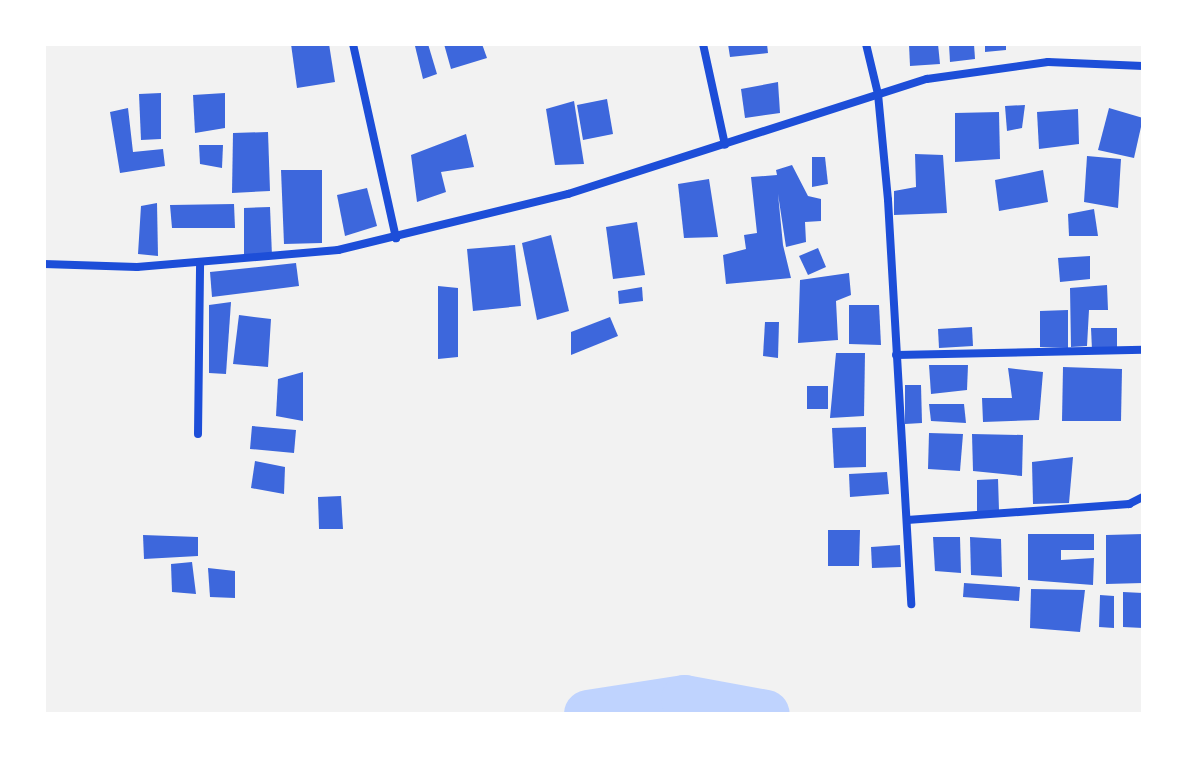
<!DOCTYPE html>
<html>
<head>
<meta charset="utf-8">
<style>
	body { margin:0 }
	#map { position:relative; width:1187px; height:758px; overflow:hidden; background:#f2f2f2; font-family:Rubik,sans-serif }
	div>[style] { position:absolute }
	.river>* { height:48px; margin:-24px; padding:0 24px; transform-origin:24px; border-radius:24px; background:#bfd3fe }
	.building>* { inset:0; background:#3d67dc }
	.minor>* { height:8px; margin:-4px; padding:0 4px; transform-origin:4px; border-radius:4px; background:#1d4ed8 }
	span { translate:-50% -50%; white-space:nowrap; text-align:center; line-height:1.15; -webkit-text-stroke:8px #fff; paint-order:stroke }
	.frame { position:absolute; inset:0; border:46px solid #fff; pointer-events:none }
</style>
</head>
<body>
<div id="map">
	<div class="river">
		<i style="left:588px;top:714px;width:98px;rotate:-8.8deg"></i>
		<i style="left:685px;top:699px;width:82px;rotate:10.5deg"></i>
	</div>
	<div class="building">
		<i style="clip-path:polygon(291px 44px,329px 44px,335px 82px,297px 88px)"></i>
		<i style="clip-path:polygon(428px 44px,437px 74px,423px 79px,415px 46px)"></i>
		<i style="clip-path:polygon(444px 44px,482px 44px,487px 58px,451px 69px)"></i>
		<i style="clip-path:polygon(728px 44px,767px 44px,768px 53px,730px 57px)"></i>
		<i style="clip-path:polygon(909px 44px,938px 44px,940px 64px,910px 66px)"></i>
		<i style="clip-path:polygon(949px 44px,974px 44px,975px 59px,950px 62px)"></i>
		<i style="clip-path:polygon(985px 44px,1006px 44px,1006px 50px,985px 52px)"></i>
		<i style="clip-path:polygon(778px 82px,780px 113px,745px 118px,741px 89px)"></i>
		<i style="clip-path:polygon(161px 93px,161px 139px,141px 140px,139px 94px)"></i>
		<i style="clip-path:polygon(225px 93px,225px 128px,195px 133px,193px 95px)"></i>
		<i style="clip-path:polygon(607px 99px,613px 134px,583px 140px,577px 105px)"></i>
		<i style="clip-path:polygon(574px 101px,584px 164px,555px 165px,546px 109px)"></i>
		<i style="clip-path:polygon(1025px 105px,1022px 128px,1007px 131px,1005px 106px)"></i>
		<i style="clip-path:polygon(128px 108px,133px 152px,163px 149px,165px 166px,120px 173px,110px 112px)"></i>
		<i style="clip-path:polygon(1109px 108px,1143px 118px,1134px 158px,1098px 150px)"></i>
		<i style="clip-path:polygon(1078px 109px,1079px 144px,1039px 149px,1037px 112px)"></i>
		<i style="clip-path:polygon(999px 112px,1000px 159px,955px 162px,955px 113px)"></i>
		<i style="clip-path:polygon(268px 132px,270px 191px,232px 193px,233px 133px)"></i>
		<i style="clip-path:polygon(466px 134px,474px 167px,441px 172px,446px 192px,417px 202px,411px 155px)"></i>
		<i style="clip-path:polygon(199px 145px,223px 145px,222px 168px,200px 164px)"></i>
		<i style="clip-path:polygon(915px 154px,943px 155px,947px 213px,894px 215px,894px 191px,916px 187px)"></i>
		<i style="clip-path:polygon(1087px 156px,1121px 159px,1118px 208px,1084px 202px)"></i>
		<i style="clip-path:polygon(812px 157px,825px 157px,828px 184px,812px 187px)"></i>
		<i style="clip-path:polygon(792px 165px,808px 196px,821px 199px,821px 221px,805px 222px,806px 242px,786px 247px,778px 194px,783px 245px,791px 278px,726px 284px,723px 255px,746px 249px,744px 235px,757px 233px,751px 177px,777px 175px,776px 170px)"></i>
		<i style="clip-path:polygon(281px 170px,322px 170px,322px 243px,284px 244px)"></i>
		<i style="clip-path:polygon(1043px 170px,1048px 202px,999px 211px,995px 180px)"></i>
		<i style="clip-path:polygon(709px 179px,718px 237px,684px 238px,678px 184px)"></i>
		<i style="clip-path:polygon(367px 188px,377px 226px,345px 236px,337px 195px)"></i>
		<i style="clip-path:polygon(157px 203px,158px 256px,138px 254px,141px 206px)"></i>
		<i style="clip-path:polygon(234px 204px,235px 228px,172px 228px,170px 205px)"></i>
		<i style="clip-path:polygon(270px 207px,272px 256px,244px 255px,244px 208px)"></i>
		<i style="clip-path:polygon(1094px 209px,1098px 236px,1069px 236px,1068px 214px)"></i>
		<i style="clip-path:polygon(637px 222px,645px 275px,613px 279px,606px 227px)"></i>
		<i style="clip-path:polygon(551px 235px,569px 311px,537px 320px,522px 243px)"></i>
		<i style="clip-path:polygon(515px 245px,521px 306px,473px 311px,467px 249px)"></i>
		<i style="clip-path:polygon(818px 248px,826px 267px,808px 275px,799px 256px)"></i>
		<i style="clip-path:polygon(1090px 256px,1090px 279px,1060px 282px,1058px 258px)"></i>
		<i style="clip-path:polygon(296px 263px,299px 286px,212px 297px,210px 272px)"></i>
		<i style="clip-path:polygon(849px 273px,851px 295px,836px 301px,838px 340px,798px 343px,800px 280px)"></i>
		<i style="clip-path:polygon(1107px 285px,1108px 310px,1089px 310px,1087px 346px,1071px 347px,1070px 288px)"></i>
		<i style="clip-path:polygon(438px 286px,458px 288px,458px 357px,438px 359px)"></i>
		<i style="clip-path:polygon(642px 287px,643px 301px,619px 304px,618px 291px)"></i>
		<i style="clip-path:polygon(231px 302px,226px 374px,209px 373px,209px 305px)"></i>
		<i style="clip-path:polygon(849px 305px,879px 305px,881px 345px,849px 344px)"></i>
		<i style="clip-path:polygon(1068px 310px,1068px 348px,1040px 347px,1040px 311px)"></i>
		<i style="clip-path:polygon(239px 315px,271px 319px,268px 367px,233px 364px)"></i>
		<i style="clip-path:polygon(610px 317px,618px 336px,571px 355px,571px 332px)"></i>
		<i style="clip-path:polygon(765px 322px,779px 322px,778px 358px,763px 356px)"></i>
		<i style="clip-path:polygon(972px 327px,973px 346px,939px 348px,938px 329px)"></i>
		<i style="clip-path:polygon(1091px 328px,1117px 328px,1117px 349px,1092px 350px)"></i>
		<i style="clip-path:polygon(836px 353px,865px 353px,864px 416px,830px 418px)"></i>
		<i style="clip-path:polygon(929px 365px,968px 365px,967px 390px,931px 394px)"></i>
		<i style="clip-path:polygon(1063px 367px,1122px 369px,1121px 421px,1062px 421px)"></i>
		<i style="clip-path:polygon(1008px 368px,1043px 372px,1039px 420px,983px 422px,982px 398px,1012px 398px)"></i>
		<i style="clip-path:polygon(303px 372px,303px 421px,276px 416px,278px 379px)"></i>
		<i style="clip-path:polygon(905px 385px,921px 385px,922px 423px,905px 424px)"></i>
		<i style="clip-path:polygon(807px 386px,828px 386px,828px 409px,807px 409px)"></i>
		<i style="clip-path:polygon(929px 404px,964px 404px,966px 423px,931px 421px)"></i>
		<i style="clip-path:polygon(252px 426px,296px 430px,294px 453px,250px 449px)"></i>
		<i style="clip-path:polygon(866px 427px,866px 467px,834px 468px,832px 428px)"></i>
		<i style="clip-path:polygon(929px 433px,963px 434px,960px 471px,928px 469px)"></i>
		<i style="clip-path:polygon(972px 434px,1023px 435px,1022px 476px,973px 471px)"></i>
		<i style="clip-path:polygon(1073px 457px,1069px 503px,1033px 504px,1032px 462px)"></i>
		<i style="clip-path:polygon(255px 461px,285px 467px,284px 494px,251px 488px)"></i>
		<i style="clip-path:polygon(887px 472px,889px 494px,850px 497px,849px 474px)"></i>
		<i style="clip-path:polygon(998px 479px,999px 511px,977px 511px,977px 480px)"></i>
		<i style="clip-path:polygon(341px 496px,343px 529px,319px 529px,318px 497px)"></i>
		<i style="clip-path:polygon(828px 530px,860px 530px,859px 566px,828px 566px)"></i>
		<i style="clip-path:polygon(1028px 534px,1094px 534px,1094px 550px,1061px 550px,1061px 560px,1094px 558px,1093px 585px,1028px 580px)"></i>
		<i style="clip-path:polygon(1143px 534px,1143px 583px,1106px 584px,1106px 535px)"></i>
		<i style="clip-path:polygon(143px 535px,198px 537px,198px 556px,144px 559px)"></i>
		<i style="clip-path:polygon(933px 537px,960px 537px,961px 573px,935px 571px)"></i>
		<i style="clip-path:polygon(970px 537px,1001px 539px,1002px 577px,971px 575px)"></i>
		<i style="clip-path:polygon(900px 545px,901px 567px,872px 568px,871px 547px)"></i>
		<i style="clip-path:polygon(192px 562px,196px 594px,172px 592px,171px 564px)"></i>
		<i style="clip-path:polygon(208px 568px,235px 571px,235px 598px,210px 597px)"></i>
		<i style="clip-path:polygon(964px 583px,1020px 587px,1019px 601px,963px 597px)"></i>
		<i style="clip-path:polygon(1031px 589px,1085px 590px,1080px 632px,1030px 628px)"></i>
		<i style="clip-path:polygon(1123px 592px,1143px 593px,1143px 628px,1123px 627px)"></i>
		<i style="clip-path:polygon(1100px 595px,1114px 596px,1114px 628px,1099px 627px)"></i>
	</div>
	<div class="minor">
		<i style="left:353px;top:44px;width:199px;rotate:77.5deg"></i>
		<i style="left:703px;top:44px;width:103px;rotate:77.7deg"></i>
		<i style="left:866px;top:44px;width:51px;rotate:76.5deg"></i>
		<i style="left:878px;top:94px;width:106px;rotate:84.6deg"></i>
		<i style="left:888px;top:200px;width:405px;rotate:86.7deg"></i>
		<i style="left:44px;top:264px;width:93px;rotate:1.8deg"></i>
		<i style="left:137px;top:267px;width:202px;rotate:-4.8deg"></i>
		<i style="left:338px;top:250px;width:237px;rotate:-13.7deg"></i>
		<i style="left:568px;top:194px;width:377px;rotate:-17.8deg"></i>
		<i style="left:927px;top:79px;width:122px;rotate:-8deg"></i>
		<i style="left:1048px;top:62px;width:95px;rotate:2.4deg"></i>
		<i style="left:896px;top:355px;width:247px;rotate:-1.2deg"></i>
		<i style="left:198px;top:434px;width:170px;rotate:-89.3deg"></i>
		<i style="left:907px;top:520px;width:223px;rotate:-4.1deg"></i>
		<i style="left:1129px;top:504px;width:16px;rotate:-27deg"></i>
	</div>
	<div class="frame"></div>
</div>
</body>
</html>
